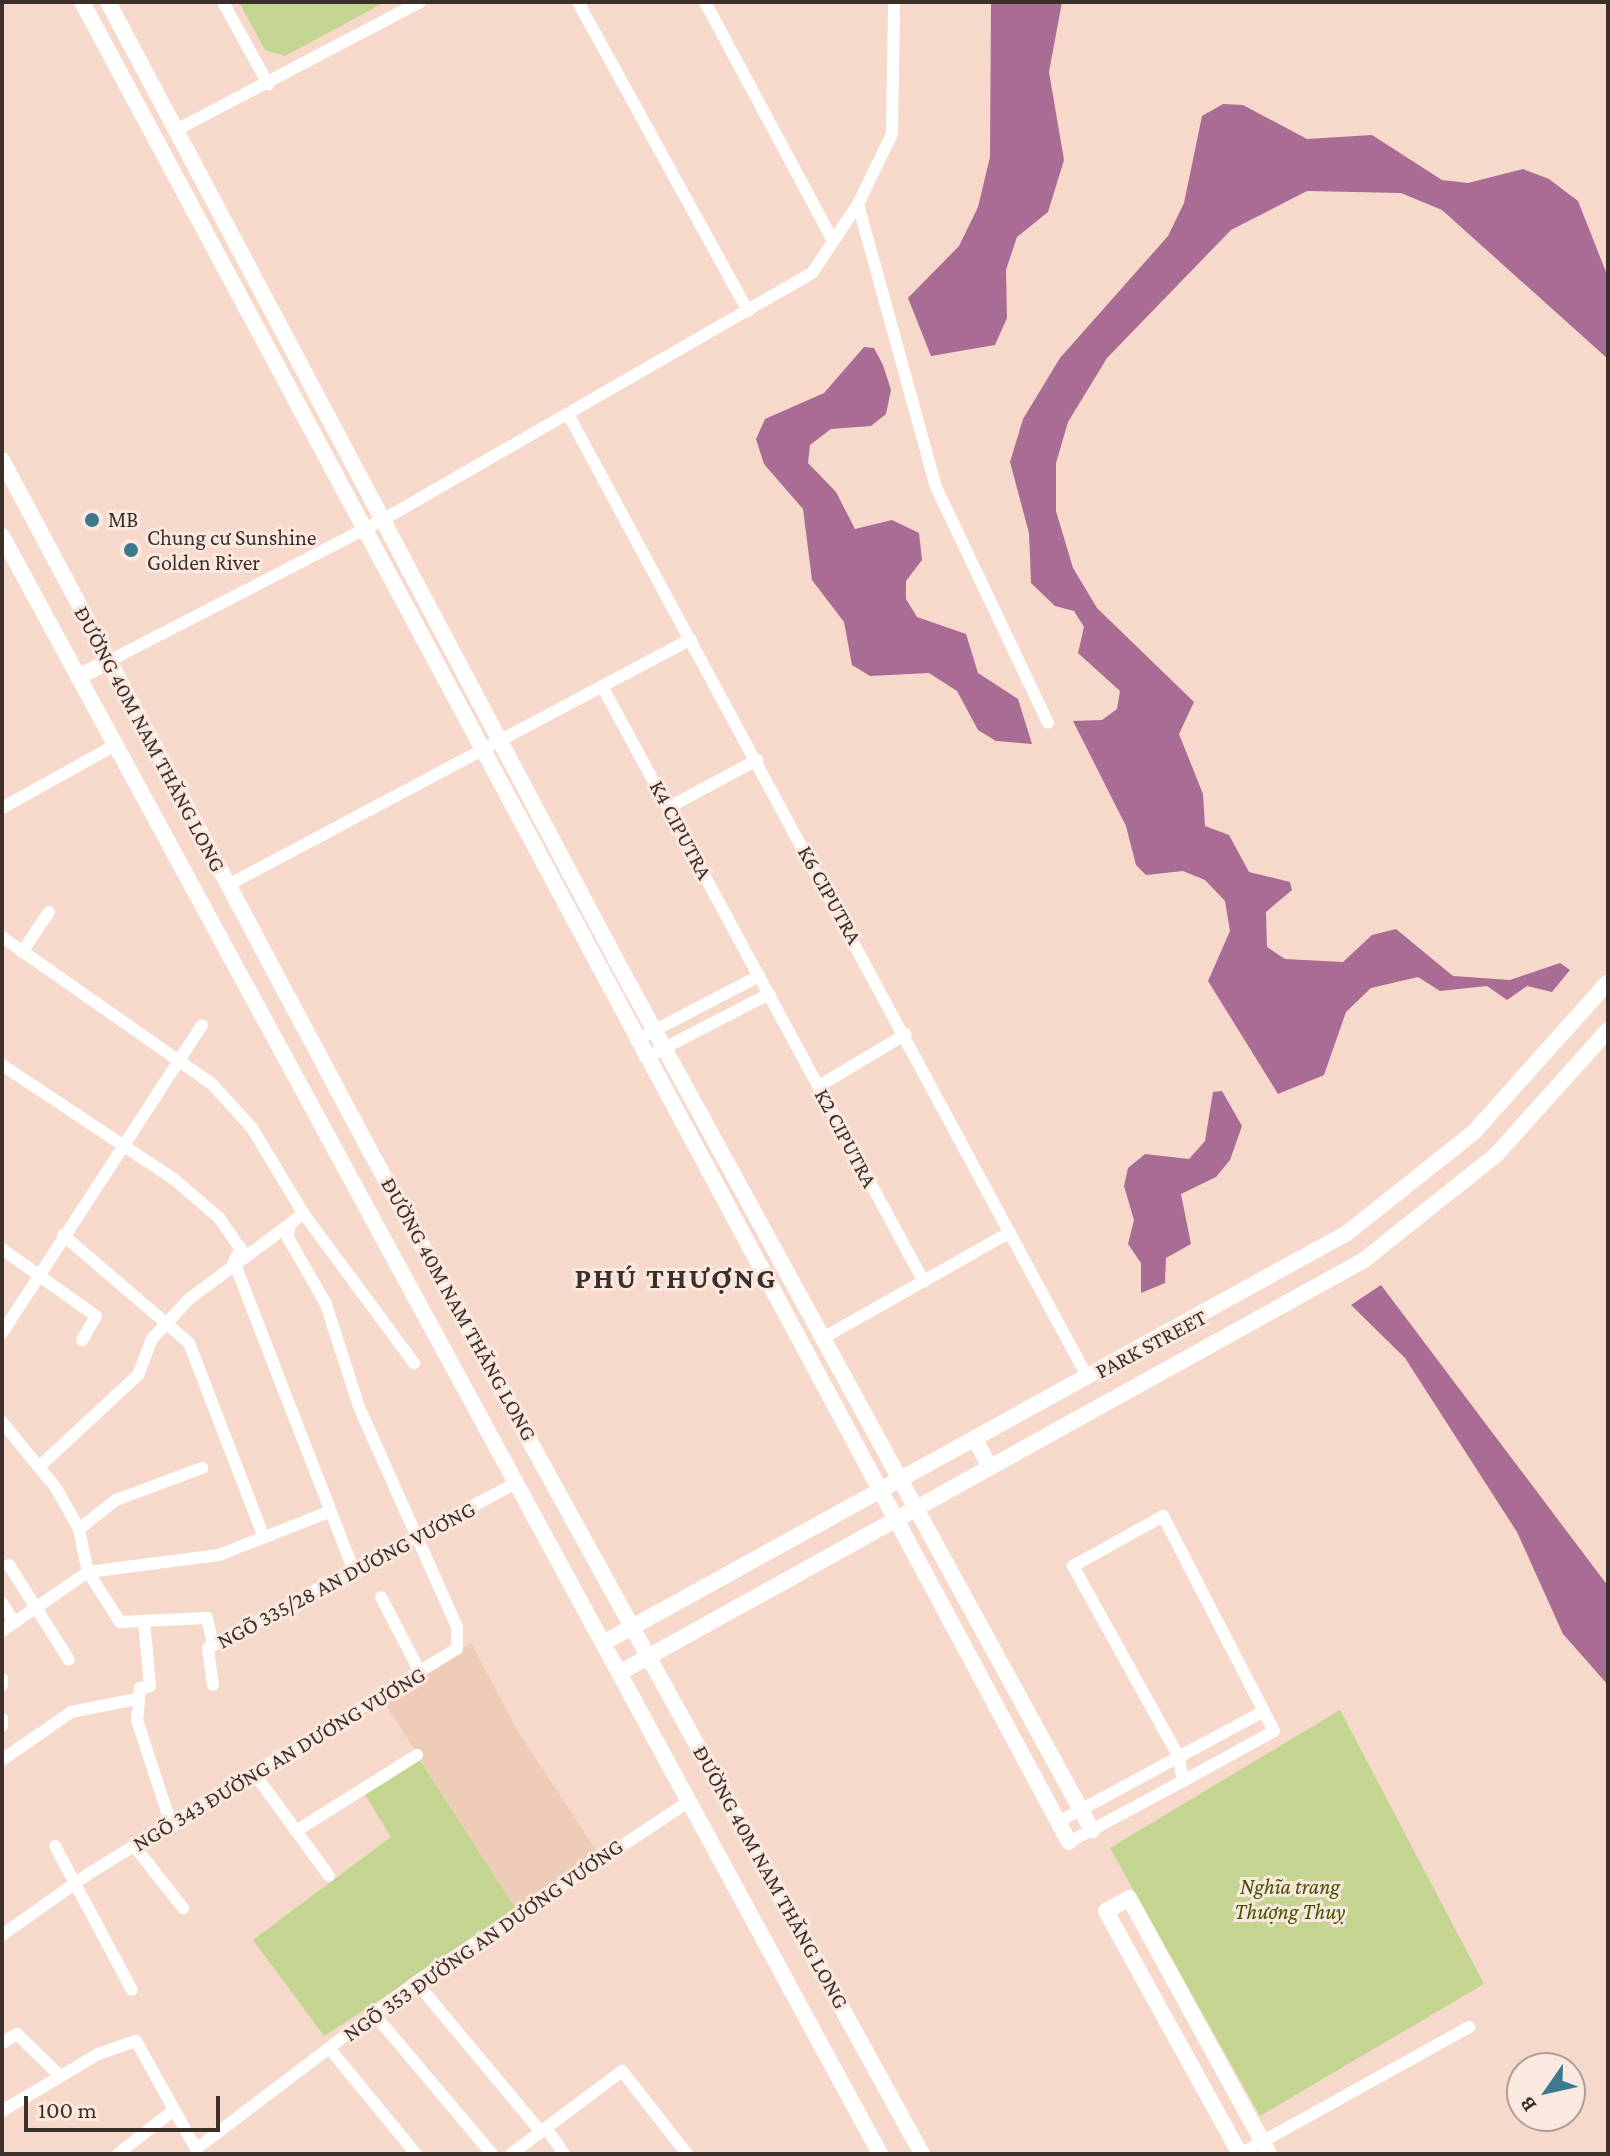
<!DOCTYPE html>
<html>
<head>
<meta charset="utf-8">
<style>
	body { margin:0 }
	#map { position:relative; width:1610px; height:2156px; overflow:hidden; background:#f6d9ca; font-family:"Crimson Pro",serif }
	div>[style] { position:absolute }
	.built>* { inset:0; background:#eeccb8 }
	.green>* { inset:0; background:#c4d592 }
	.water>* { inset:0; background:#a96c94 }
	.street>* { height:12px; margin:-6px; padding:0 6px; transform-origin:6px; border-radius:6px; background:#fff }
	.secondary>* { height:16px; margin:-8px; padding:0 8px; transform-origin:8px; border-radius:8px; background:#fff }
	.dots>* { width:22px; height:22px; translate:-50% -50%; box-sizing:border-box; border:4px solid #fbe9e0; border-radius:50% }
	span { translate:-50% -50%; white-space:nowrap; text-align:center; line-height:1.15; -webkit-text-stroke:6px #fbe9e0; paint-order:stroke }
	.poi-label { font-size:22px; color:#3a2f29 }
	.left { translate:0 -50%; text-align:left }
	.street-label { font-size:22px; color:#3a2f29 }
	.park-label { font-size:22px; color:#455200; font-style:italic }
	.district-label { font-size:30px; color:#3a2f29; font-weight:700; letter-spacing:2px }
	.frame { position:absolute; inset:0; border:4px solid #3a2f29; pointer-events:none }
	.north { position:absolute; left:1506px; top:2052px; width:80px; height:80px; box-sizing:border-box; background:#fbe9e0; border:2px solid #ae9f97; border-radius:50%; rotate:236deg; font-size:22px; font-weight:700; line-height:32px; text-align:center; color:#3a2f29 }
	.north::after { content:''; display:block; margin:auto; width:28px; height:36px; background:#3c7990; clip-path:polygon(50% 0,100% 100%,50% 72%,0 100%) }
	.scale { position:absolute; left:24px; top:2096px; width:196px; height:36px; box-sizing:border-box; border:4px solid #3a2f29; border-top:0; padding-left:10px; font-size:24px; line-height:28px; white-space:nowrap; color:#3a2f29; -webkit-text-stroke:6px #fbe9e0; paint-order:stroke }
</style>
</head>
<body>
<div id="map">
	<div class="built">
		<i style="clip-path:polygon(471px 1643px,517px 1730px,601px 1858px,517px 1911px,379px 1694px)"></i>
	</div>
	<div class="green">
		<i style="clip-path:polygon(239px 2px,385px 2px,285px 56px,265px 50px)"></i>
		<i style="clip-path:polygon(1340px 1710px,1484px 1984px,1260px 2116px,1110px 1848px)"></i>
		<i style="clip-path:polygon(417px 1755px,517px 1911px,324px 2036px,253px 1940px,391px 1837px,362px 1790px)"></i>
	</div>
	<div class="water">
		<i style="clip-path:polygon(991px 2px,1062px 2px,1049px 72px,1064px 160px,1048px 212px,1017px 237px,1006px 270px,1007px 318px,995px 345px,931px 356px,908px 298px,959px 246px,978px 207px,990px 157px)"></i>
		<i style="clip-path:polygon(1223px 104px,1243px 105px,1307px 139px,1372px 135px,1442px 180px,1468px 183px,1523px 169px,1549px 179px,1578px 201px,1608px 277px,1608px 359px,1442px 210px,1401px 193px,1307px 191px,1231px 230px,1107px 358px,1068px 422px,1056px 463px,1056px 511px,1073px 568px,1097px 608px,1194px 702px,1179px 734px,1203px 794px,1205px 826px,1229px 835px,1249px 872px,1290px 882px,1292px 890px,1266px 912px,1267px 947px,1285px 959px,1343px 962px,1372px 935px,1396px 929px,1453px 976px,1510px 980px,1560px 963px,1570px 970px,1552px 992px,1527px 986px,1507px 1000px,1487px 986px,1440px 991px,1418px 977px,1371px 988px,1346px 1012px,1324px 1075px,1278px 1094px,1208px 981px,1230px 931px,1225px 901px,1205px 880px,1183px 871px,1146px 875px,1136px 865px,1126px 826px,1073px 721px,1102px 720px,1117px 709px,1120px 691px,1078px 653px,1084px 627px,1074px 611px,1055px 606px,1031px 583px,1029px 533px,1010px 462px,1023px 419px,1060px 358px,1168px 236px,1184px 203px,1202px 116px)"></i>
		<i style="clip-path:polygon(864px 347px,874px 348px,883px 365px,891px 390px,886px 414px,871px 426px,831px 429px,810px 445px,808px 463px,836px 492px,855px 529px,892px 520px,919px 533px,922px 560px,906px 581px,906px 599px,917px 617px,966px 634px,978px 673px,1018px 699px,1032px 744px,996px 741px,978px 730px,957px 691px,929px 673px,870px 676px,852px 665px,844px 622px,812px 580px,803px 509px,764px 464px,756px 439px,765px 419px,824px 393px)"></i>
		<i style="clip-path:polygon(1222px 1091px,1242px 1126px,1230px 1160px,1216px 1177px,1181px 1194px,1191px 1244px,1166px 1258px,1165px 1283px,1141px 1293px,1141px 1263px,1128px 1244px,1134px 1220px,1124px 1186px,1128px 1168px,1145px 1154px,1189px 1159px,1205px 1141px,1213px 1092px)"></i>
		<i style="clip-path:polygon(1381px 1285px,1608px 1586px,1608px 1685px,1563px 1634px,1517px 1532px,1405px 1358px,1351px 1305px)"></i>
	</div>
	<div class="street">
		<i style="left:223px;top:2px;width:94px;rotate:61.2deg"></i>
		<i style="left:578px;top:2px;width:353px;rotate:61.2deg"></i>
		<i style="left:705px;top:2px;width:271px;rotate:61.8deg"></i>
		<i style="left:178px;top:129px;width:273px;rotate:-27.7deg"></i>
		<i style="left:858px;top:204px;width:294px;rotate:74.6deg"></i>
		<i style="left:936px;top:487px;width:261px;rotate:64.6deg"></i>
		<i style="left:568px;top:414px;width:1095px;rotate:61.66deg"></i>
		<i style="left:109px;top:661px;width:312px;rotate:-27.3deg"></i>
		<i style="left:386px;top:518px;width:491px;rotate:-29.9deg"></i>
		<i style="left:812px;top:273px;width:83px;rotate:-56.3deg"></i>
		<i style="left:858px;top:204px;width:78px;rotate:-64.1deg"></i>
		<i style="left:892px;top:134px;width:132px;rotate:-89.1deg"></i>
		<i style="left:602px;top:686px;width:677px;rotate:61.62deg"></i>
		<i style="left:669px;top:807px;width:100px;rotate:-28.1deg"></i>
		<i style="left:2px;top:808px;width:129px;rotate:-29.1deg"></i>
		<i style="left:228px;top:885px;width:524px;rotate:-27.98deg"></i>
		<i style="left:2px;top:937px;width:258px;rotate:35deg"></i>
		<i style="left:213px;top:1085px;width:58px;rotate:47.8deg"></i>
		<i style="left:252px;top:1128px;width:99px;rotate:59deg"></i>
		<i style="left:303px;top:1213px;width:187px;rotate:53.5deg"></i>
		<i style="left:22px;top:952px;width:48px;rotate:-56deg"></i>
		<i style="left:636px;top:1040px;width:139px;rotate:-27.5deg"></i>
		<i style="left:645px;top:1058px;width:140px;rotate:-27.3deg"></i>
		<i style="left:2px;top:1065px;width:208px;rotate:33.6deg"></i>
		<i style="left:175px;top:1180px;width:58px;rotate:40.8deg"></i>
		<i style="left:219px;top:1218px;width:38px;rotate:55deg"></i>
		<i style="left:241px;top:1249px;width:12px;rotate:121deg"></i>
		<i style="left:819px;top:1086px;width:101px;rotate:-30.9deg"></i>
		<i style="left:63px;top:1235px;width:166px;rotate:40.6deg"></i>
		<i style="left:189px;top:1343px;width:208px;rotate:68.9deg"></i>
		<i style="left:2px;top:1249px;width:115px;rotate:35.5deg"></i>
		<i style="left:96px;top:1316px;width:28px;rotate:120deg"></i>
		<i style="left:234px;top:1262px;width:335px;rotate:68.8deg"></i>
		<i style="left:2px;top:1333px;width:367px;rotate:-57deg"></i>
		<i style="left:823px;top:1338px;width:215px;rotate:-29.5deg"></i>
		<i style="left:2px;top:1422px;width:85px;rotate:50.7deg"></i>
		<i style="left:56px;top:1488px;width:47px;rotate:60.7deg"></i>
		<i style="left:79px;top:1529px;width:44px;rotate:78.2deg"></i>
		<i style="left:88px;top:1572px;width:59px;rotate:57.4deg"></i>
		<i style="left:120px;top:1622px;width:87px;rotate:-2.6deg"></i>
		<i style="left:207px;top:1618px;width:28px;rotate:77deg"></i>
		<i style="left:41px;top:1465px;width:132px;rotate:-42.9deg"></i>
		<i style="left:138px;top:1375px;width:39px;rotate:-69deg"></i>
		<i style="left:152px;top:1339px;width:54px;rotate:-47.2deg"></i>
		<i style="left:189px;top:1299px;width:126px;rotate:-36.6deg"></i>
		<i style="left:79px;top:1529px;width:47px;rotate:-38.1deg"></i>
		<i style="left:116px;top:1500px;width:92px;rotate:-20.4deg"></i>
		<i style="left:9px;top:1565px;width:112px;rotate:57.7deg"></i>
		<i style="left:381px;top:1597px;width:85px;rotate:62.5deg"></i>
		<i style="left:2px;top:1603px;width:22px;rotate:58deg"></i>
		<i style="left:144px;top:1622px;width:64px;rotate:84.6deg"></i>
		<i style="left:150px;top:1686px;width:10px;rotate:169deg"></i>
		<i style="left:140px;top:1688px;width:32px;rotate:95deg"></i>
		<i style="left:137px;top:1720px;width:113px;rotate:71.9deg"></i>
		<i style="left:2px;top:1631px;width:104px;rotate:-34.5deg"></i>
		<i style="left:88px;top:1572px;width:132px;rotate:-7.4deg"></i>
		<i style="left:219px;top:1555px;width:118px;rotate:-21.4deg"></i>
		<i style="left:2px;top:1679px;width:6px;rotate:90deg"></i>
		<i style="left:213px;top:1685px;width:37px;rotate:-98deg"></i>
		<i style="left:208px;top:1648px;width:349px;rotate:-28.2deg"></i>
		<i style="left:2px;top:1719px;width:7px;rotate:90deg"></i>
		<i style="left:2px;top:1760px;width:84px;rotate:-34.8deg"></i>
		<i style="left:71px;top:1712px;width:66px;rotate:-11.3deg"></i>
		<i style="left:254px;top:1773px;width:127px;rotate:53.9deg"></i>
		<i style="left:1058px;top:1822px;width:234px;rotate:-28.3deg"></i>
		<i style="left:296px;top:1831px;width:143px;rotate:-32.1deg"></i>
		<i style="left:1069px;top:1842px;width:26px;rotate:-28deg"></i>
		<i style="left:1092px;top:1830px;width:103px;rotate:-28.3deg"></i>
		<i style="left:1183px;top:1781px;width:104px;rotate:-28.8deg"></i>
		<i style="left:1274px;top:1731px;width:242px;rotate:-117.3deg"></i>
		<i style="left:1163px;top:1516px;width:103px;rotate:150.9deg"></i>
		<i style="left:1073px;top:1566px;width:218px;rotate:61deg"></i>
		<i style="left:1179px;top:1757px;width:24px;rotate:81deg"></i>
		<i style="left:55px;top:1846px;width:163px;rotate:61.9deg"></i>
		<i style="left:135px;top:1847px;width:78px;rotate:51.8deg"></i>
		<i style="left:2px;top:1935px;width:105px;rotate:-35.3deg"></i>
		<i style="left:88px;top:1874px;width:432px;rotate:-31.4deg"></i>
		<i style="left:457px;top:1649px;width:22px;rotate:-90deg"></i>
		<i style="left:457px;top:1627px;width:241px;rotate:-114deg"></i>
		<i style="left:359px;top:1407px;width:108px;rotate:-107.8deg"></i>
		<i style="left:326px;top:1304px;width:76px;rotate:-119.9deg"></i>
		<i style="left:288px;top:1238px;width:14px;rotate:-82deg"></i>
		<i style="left:290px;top:1224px;width:17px;rotate:-40deg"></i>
		<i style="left:416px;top:1982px;width:195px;rotate:50.2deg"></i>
		<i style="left:374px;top:2014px;width:183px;rotate:49.9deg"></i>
		<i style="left:2px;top:2043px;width:17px;rotate:-31deg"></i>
		<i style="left:17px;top:2034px;width:60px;rotate:44.3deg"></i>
		<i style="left:329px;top:2048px;width:137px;rotate:50.6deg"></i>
		<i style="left:2px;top:2111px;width:112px;rotate:-30.7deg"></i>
		<i style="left:98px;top:2054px;width:40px;rotate:-18.9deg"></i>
		<i style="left:136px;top:2041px;width:124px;rotate:60.9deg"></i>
		<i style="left:196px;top:2149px;width:276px;rotate:-37.2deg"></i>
		<i style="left:416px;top:1982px;width:328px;rotate:-33.5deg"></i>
		<i style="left:546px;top:2128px;width:32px;rotate:55deg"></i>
		<i style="left:118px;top:2154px;width:66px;rotate:-38.3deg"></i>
		<i style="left:511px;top:2154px;width:139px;rotate:-36.8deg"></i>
		<i style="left:622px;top:2071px;width:105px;rotate:51.9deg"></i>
		<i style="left:1240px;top:2154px;width:262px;rotate:-29deg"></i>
	</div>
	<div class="secondary">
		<i style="left:82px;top:2px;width:2088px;rotate:61.79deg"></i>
		<i style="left:108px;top:2px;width:1084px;rotate:62.06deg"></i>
		<i style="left:616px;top:960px;width:992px;rotate:61.32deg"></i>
		<i style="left:2px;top:460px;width:783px;rotate:61.96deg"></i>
		<i style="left:370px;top:1151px;width:1145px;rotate:61.17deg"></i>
		<i style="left:2px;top:536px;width:1841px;rotate:61.51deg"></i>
		<i style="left:78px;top:677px;width:35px;rotate:-27deg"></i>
		<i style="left:975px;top:1439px;width:32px;rotate:62deg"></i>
		<i style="left:603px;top:1643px;width:849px;rotate:-28.86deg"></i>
		<i style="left:1347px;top:1233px;width:162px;rotate:-38.5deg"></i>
		<i style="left:1474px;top:1132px;width:201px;rotate:-48.2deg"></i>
		<i style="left:619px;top:1673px;width:852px;rotate:-29deg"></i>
		<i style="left:1364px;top:1260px;width:169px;rotate:-38.5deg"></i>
		<i style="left:1496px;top:1155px;width:168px;rotate:-48.1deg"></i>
		<i style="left:1240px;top:2154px;width:277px;rotate:-118.9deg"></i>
		<i style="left:1106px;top:1911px;width:26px;rotate:-29deg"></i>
		<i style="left:1129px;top:1898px;width:292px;rotate:61.3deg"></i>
	</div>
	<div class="dots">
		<i style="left:92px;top:520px;background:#3c7990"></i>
		<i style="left:131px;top:550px;background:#3c7990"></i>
	</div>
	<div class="poi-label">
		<span class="left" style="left:108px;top:520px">MB</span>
		<span class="left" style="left:147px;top:550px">Chung cư Sunshine<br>Golden River</span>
	</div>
	<div class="street-label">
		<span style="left:150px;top:739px;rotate:62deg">ĐƯỜNG 40M NAM THĂNG LONG</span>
		<span style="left:681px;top:830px;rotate:62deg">K4 CIPUTRA</span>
		<span style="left:830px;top:895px;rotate:61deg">K6 CIPUTRA</span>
		<span style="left:846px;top:1138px;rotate:62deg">K2 CIPUTRA</span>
		<span style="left:459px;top:1309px;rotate:61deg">ĐƯỜNG 40M NAM THĂNG LONG</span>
		<span style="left:1151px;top:1344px;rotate:-28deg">PARK STREET</span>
		<span style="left:346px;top:1575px;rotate:-28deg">NGÕ 335/28 AN DƯƠNG VƯƠNG</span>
		<span style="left:279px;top:1759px;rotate:-31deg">NGÕ 343 ĐƯỜNG AN DƯƠNG VƯƠNG</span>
		<span style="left:771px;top:1877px;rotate:61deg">ĐƯỜNG 40M NAM THĂNG LONG</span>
		<span style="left:483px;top:1940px;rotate:-35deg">NGÕ 353 ĐƯỜNG AN DƯƠNG VƯƠNG</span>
	</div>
	<div class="park-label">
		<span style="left:1290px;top:1899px">Nghĩa trang<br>Thượng Thuỵ</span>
	</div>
	<div class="district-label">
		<span style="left:676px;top:1278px">PHÚ THƯỢNG</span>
	</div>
	<div class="frame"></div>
	<div class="north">B</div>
	<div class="scale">100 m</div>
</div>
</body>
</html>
